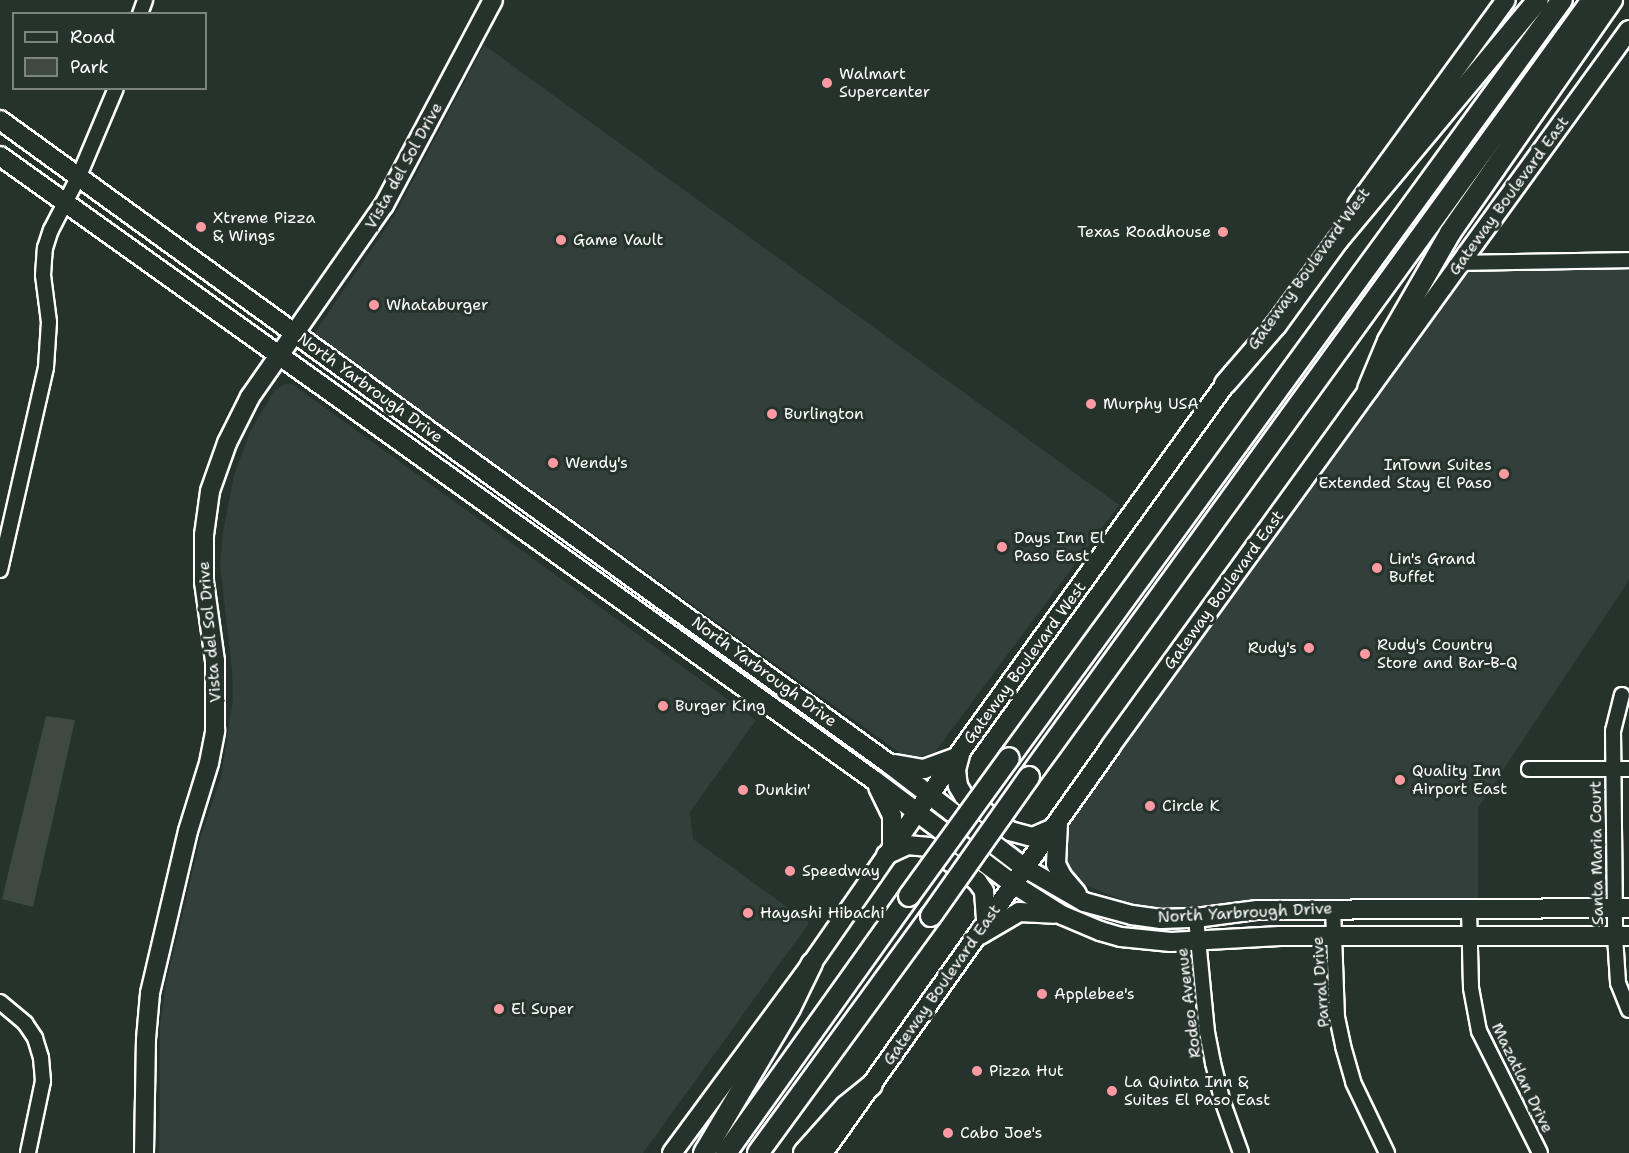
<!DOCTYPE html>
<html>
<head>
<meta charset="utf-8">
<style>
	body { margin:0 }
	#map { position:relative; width:1629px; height:1153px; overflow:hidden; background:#26332d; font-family:"Shantell Sans",sans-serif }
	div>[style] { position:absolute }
	.built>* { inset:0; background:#333f3a }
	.green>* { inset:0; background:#3e4944 }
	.roads { filter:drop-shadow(2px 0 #fff) drop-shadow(-2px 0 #fff) drop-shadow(0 2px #fff) drop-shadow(0 -2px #fff) }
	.minor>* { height:14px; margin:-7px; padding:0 7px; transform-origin:7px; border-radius:7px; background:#26332d }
	.major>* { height:18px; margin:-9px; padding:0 9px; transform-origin:9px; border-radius:9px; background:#26332d }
	.highway>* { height:20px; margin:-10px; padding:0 10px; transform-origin:10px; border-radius:10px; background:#26332d }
	.bridges { filter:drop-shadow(2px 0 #fff) drop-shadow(-2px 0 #fff) drop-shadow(0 2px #fff) drop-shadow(0 -2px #fff) }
	.highway-bridge>* { height:20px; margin:-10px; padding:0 10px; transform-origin:10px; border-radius:10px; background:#26332d }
	.dots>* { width:16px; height:16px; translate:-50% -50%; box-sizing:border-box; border:3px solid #26332d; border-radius:50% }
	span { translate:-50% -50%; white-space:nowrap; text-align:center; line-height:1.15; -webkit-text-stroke:6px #26332d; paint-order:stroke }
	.poi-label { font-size:16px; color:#fff }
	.left { translate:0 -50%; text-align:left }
	.right { translate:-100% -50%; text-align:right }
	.street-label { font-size:16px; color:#fff }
	.legend { position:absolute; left:12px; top:12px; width:195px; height:78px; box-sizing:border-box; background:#26332d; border:2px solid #7d8581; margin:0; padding:8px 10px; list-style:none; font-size:18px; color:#fff }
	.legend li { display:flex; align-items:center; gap:12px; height:30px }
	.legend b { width:30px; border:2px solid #7d8581 }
</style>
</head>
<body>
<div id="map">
	<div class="built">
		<i style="clip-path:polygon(484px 45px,1119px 505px,935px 752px,910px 760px,314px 334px,396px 213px)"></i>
		<i style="clip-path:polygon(1629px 263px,1629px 580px,1478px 808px,1478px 904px,1233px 905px,1174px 910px,1135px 905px,1039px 866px,1467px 269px)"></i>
		<i style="clip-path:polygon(285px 384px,292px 384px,756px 720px,690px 812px,693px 839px,809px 923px,643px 1153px,159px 1153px,160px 1027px,166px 984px,201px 836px,221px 777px,233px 700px,232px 670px,220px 564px,223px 533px,234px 475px,250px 432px,274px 391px)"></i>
	</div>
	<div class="green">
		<i style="clip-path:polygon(46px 716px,75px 720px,33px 907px,2px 899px)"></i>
	</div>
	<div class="roads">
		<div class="minor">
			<i style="left:140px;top:14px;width:15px;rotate:-70deg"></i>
			<i style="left:1461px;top:263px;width:168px;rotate:-1deg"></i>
			<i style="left:0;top:570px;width:208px;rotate:-77.2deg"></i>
			<i style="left:46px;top:367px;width:45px;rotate:-86.2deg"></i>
			<i style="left:49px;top:322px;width:47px;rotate:-97.3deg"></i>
			<i style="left:43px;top:275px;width:27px;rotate:-86deg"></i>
			<i style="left:45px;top:248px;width:19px;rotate:-72deg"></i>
			<i style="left:51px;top:230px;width:61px;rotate:-62.6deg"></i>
			<i style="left:79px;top:176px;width:95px;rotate:-67.2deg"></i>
			<i style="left:1622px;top:695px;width:37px;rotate:104deg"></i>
			<i style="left:1613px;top:731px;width:205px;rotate:89.4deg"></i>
			<i style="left:1615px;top:936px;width:47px;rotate:86.3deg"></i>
			<i style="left:1618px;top:983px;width:29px;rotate:68deg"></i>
			<i style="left:1529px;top:769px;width:100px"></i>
			<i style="left:1333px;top:908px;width:109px;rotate:87.9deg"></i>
			<i style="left:1337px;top:1017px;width:30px;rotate:78deg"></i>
			<i style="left:1343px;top:1046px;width:37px;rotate:74deg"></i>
			<i style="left:1353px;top:1082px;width:79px;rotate:64.4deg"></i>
			<i style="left:1469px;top:910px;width:78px;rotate:88.5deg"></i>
			<i style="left:1471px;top:988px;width:44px;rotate:79.5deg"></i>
			<i style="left:1479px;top:1031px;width:136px;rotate:63.4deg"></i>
			<i style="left:1196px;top:918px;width:115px;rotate:84.5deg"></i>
			<i style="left:1207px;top:1032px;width:32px;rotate:79deg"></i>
			<i style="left:1213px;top:1063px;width:38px;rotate:76deg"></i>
			<i style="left:1222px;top:1100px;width:56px;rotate:70.3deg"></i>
			<i style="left:0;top:1002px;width:33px;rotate:40deg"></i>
			<i style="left:25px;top:1023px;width:18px;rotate:56deg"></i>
			<i style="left:35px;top:1038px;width:21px;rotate:73deg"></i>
			<i style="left:41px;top:1058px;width:23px;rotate:85deg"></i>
			<i style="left:43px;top:1081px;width:74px;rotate:101.8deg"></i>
		</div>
		<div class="major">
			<i style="left:0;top:120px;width:1096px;rotate:35.91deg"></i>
			<i style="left:888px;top:763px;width:173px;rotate:37.5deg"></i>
			<i style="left:1025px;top:868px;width:68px;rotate:30deg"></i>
			<i style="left:1084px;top:902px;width:50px;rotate:15.2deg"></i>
			<i style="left:1132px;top:915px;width:29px;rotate:8deg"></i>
			<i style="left:1161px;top:919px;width:35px;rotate:-2deg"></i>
			<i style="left:1196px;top:918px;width:62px;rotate:-7.5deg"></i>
			<i style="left:1257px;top:910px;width:372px;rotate:-0.3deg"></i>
			<i style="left:0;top:156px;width:1074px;rotate:35.53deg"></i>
			<i style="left:874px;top:780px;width:174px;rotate:36.8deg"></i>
			<i style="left:1013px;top:884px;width:58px;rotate:32.3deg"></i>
			<i style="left:1062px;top:915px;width:41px;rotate:22.8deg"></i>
			<i style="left:1100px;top:931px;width:22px;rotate:16deg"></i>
			<i style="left:1121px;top:937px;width:50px;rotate:5.7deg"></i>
			<i style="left:1171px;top:942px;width:109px;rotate:-3.2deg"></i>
			<i style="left:1280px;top:936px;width:349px"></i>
			<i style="left:1357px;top:205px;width:253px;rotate:-54deg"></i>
			<i style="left:960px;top:755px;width:16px;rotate:105deg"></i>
			<i style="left:956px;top:770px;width:16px;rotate:83deg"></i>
			<i style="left:958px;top:786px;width:12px;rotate:59deg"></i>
			<i style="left:964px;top:796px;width:58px;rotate:37.3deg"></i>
			<i style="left:1010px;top:831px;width:24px;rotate:15deg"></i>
			<i style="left:1033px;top:837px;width:20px;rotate:-24deg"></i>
			<i style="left:895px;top:764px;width:29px;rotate:10deg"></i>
			<i style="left:924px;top:769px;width:32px;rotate:-20deg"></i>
			<i style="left:878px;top:787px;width:32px;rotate:64deg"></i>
			<i style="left:892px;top:816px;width:30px;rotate:90deg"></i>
			<i style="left:1058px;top:823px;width:41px;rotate:92.8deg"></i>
			<i style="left:1056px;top:864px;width:13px;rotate:63deg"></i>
			<i style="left:1062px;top:876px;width:23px;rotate:50deg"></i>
			<i style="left:886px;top:855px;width:23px;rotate:-25deg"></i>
			<i style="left:907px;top:845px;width:22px;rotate:5deg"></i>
			<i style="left:929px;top:847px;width:59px;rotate:35.3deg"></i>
			<i style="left:977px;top:881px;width:12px;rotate:55deg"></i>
			<i style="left:984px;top:891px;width:31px;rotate:86deg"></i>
			<i style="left:980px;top:935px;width:45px;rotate:-30.5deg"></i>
			<i style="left:1019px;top:912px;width:35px;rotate:3deg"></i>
			<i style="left:144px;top:1153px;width:114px;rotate:-89deg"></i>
			<i style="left:146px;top:1039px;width:46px;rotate:-85deg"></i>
			<i style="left:150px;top:993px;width:166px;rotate:-76.8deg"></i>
			<i style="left:188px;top:831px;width:71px;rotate:-72.8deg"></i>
			<i style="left:209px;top:763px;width:33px;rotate:-79deg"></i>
			<i style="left:215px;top:731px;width:70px;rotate:-90deg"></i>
			<i style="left:215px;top:661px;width:80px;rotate:-97.9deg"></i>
			<i style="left:204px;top:582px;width:47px;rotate:-90deg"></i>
			<i style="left:204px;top:535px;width:44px;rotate:-82.2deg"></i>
			<i style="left:210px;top:491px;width:51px;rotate:-70.5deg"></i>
			<i style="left:227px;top:443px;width:51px;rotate:-63.4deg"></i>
			<i style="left:250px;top:397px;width:234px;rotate:-55.1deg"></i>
			<i style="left:384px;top:205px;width:232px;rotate:-62deg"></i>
			<i style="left:672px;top:1153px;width:236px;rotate:-53.6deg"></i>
			<i style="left:812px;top:963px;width:184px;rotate:-55.2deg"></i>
			<i style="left:917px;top:812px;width:542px;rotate:-54.23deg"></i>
			<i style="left:823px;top:1153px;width:497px;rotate:-54.7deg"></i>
			<i style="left:1110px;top:747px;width:885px;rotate:-54.1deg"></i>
		</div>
		<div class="highway">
			<i style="left:1225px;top:384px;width:78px;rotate:-49.2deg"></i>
			<i style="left:1276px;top:325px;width:105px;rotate:-53.9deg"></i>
			<i style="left:1338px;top:240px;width:312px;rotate:-50.2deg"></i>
			<i style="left:1368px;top:389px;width:52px;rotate:-67.4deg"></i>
			<i style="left:1388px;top:341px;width:125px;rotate:-60.1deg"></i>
			<i style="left:1450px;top:233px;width:284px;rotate:-55.2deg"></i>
			<i style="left:1009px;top:758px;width:938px;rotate:-53.89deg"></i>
			<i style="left:1029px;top:777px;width:960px;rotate:-54.07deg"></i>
			<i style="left:704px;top:1153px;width:169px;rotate:-59.3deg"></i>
			<i style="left:790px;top:1008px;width:50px;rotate:-63.9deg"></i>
			<i style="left:726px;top:1153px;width:315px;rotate:-54.5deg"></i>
			<i style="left:758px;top:1153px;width:293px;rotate:-53.9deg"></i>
			<i style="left:804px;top:1153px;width:63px;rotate:-48.2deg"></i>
			<i style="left:846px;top:1106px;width:33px;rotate:-39deg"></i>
		</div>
	</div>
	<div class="bridges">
		<div class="highway-bridge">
			<i style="left:909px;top:896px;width:170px;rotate:-54.1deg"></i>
			<i style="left:931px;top:916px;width:170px;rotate:-54.8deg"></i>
		</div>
	</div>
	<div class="dots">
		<i style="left:827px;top:83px;background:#ff9aa2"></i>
		<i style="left:201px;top:227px;background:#ff9aa2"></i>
		<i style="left:1223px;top:232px;background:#ff9aa2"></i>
		<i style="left:561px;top:240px;background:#ff9aa2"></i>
		<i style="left:374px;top:305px;background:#ff9aa2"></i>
		<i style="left:1091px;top:404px;background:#ff9aa2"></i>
		<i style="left:772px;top:414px;background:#ff9aa2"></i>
		<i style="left:553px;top:463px;background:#ff9aa2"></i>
		<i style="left:1504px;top:474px;background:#ff9aa2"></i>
		<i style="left:1002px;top:547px;background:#ff9aa2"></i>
		<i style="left:1377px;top:568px;background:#ff9aa2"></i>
		<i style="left:1309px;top:648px;background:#ff9aa2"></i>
		<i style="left:1365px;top:654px;background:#ff9aa2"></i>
		<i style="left:663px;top:706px;background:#ff9aa2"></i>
		<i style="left:1400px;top:780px;background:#ff9aa2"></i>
		<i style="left:743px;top:790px;background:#ff9aa2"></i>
		<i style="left:1150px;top:806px;background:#ff9aa2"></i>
		<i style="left:790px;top:871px;background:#ff9aa2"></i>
		<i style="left:748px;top:913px;background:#ff9aa2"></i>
		<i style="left:1042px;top:994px;background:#ff9aa2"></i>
		<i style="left:499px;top:1009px;background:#ff9aa2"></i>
		<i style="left:977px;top:1071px;background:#ff9aa2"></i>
		<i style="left:1112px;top:1091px;background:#ff9aa2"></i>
		<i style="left:948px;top:1133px;background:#ff9aa2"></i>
	</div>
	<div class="poi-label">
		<span class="left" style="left:839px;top:83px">Walmart<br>Supercenter</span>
		<span class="left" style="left:213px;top:227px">Xtreme Pizza<br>&amp; Wings</span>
		<span class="right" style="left:1211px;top:232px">Texas Roadhouse</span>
		<span class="left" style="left:573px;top:240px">Game Vault</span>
		<span class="left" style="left:386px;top:305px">Whataburger</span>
		<span class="left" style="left:1103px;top:404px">Murphy USA</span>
		<span class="left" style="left:784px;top:414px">Burlington</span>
		<span class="left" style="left:565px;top:463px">Wendy's</span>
		<span class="right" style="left:1492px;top:474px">InTown Suites<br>Extended Stay El Paso</span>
		<span class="left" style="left:1014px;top:547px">Days Inn El<br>Paso East</span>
		<span class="left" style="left:1389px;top:568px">Lin's Grand<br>Buffet</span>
		<span class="left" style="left:1377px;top:654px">Rudy's Country<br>Store and Bar-B-Q</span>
		<span class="right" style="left:1297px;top:648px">Rudy's</span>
		<span class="left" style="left:675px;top:706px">Burger King</span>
		<span class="left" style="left:1412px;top:780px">Quality Inn<br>Airport East</span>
		<span class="left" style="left:755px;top:790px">Dunkin'</span>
		<span class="left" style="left:1162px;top:806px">Circle K</span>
		<span class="left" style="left:802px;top:871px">Speedway</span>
		<span class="left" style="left:760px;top:913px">Hayashi Hibachi</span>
		<span class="left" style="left:1054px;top:994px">Applebee's</span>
		<span class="left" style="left:511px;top:1009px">El Super</span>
		<span class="left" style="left:989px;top:1071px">Pizza Hut</span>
		<span class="left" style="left:1124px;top:1091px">La Quinta Inn &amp;<br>Suites El Paso East</span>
		<span class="left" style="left:960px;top:1133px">Cabo Joe's</span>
	</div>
	<div class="street-label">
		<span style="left:404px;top:166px;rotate:-61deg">Vista del Sol Drive</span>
		<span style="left:1509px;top:196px;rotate:-54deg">Gateway Boulevard East</span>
		<span style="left:1309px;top:269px;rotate:-54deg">Gateway Boulevard West</span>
		<span style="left:370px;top:388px;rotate:36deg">North Yarbrough Drive</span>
		<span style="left:1224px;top:590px;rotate:-54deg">Gateway Boulevard East</span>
		<span style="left:210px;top:632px;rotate:-95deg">Vista del Sol Drive</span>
		<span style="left:1025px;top:663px;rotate:-54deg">Gateway Boulevard West</span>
		<span style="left:764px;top:672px;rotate:36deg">North Yarbrough Drive</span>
		<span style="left:1597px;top:853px;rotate:-91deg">Santa Maria Court</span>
		<span style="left:1245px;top:913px;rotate:-3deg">North Yarbrough Drive</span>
		<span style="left:1321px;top:982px;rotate:-94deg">Parral Drive</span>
		<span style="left:942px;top:985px;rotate:-55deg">Gateway Boulevard East</span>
		<span style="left:1189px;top:1003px;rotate:-97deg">Rodeo Avenue</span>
		<span style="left:1522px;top:1078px;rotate:64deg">Mazatlan Drive</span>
	</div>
	<ul class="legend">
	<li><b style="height:8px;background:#26332d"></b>Road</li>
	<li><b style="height:16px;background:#3e4944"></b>Park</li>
	</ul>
</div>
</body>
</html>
